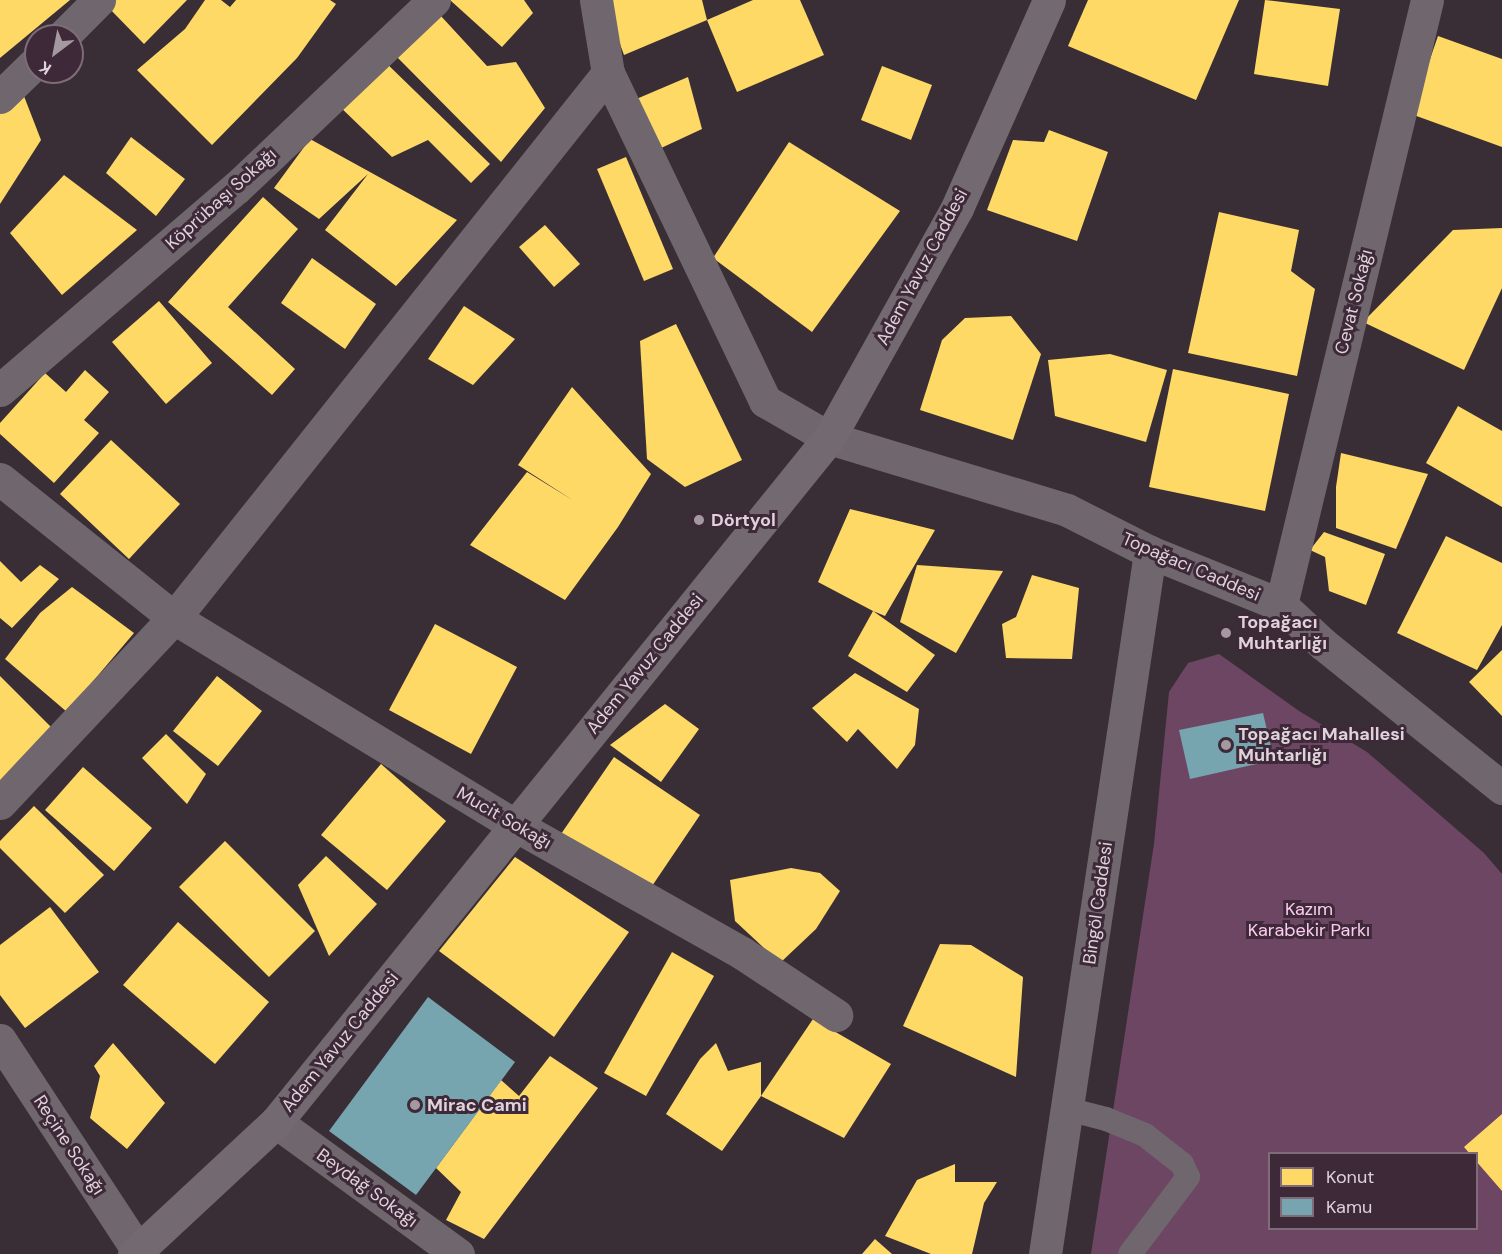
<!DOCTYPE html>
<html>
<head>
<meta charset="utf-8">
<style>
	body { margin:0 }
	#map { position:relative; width:1502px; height:1254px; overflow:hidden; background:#392e36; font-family:"DM Sans",sans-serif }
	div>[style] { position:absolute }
	.green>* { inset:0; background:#6d4664 }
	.homes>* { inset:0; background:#ffd966 }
	.public>* { inset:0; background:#76a5af }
	.lane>* { height:24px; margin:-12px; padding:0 12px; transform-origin:12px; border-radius:12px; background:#6f676d }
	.street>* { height:33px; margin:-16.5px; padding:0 16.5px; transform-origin:16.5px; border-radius:16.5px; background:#6f676d }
	.secondary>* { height:33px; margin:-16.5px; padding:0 16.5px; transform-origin:16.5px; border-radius:16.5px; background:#736970 }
	.dots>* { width:16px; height:16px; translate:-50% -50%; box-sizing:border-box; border:3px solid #3d2938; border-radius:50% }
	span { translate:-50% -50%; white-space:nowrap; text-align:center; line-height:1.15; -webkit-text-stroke:6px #3d2938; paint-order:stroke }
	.street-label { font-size:18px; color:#dfd2db }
	.poi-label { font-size:18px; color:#dfd2db; font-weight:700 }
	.left { translate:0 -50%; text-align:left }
	.park-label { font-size:18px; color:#fdccf0 }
	.legend { position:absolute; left:1268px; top:1152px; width:210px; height:78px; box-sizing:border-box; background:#3d2938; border:2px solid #7e6d79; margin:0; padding:8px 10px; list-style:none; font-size:18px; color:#dfd2db }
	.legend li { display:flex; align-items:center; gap:12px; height:30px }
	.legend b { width:30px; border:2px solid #7e6d79 }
	.north { position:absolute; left:24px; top:24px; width:60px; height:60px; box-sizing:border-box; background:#3d2938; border:2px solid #7e6d79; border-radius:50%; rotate:212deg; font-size:16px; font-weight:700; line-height:24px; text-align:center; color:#dfd2db }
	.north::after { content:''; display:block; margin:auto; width:21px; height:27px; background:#a599a1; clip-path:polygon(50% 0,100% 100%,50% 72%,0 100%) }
</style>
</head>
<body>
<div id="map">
	<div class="green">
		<i style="clip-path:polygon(evenodd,1219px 654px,1299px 711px,1367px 752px,1484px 853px,1502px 874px,1502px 1254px,1091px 1254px,1154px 844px,1169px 692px,1188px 663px,1219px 654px,1270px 1154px,1476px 1154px,1476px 1228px,1270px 1228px,1270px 1154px)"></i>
	</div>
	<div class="homes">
		<i style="clip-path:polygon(0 0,70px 0,0 58px)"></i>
		<i style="clip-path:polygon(111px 0,187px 0,144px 44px,106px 5px)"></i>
		<i style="clip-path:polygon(205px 0,221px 0,230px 7px,236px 0,330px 0,336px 4px,297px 58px,212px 145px,137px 70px,185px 29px)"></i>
		<i style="clip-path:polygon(450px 0,524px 0,533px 13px,502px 47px)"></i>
		<i style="clip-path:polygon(604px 0,702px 0,707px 20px,624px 55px)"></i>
		<i style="clip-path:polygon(753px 0,800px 0,824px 55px,737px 92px,707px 20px)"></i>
		<i style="clip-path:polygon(1088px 0,1239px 0,1196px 100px,1068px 46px)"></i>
		<i style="clip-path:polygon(1265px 0,1340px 9px,1328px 86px,1254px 74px)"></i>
		<i style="clip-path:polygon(440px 15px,487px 66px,516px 62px,545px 108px,501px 162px,395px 55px)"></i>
		<i style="clip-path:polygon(1438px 36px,1502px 59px,1502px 147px,1411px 114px)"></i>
		<i style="clip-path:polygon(380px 57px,490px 164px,471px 183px,428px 140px,392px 157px,335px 102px)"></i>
		<i style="clip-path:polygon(882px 66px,932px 85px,911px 140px,861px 120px)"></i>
		<i style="clip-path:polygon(688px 77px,702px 129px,659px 149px,634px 100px)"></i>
		<i style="clip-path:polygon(22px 91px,41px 140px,0 204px,0 108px)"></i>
		<i style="clip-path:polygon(1049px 130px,1108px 152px,1077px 241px,987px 210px,1013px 140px,1044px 142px)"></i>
		<i style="clip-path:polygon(131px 137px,185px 179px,156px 216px,106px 173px)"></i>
		<i style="clip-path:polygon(310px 139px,457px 220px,396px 286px,325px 230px,368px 174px,319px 219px,274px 188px)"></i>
		<i style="clip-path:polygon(789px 142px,900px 211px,812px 332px,713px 258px)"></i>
		<i style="clip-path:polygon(626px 157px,673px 269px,644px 281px,597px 169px)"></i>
		<i style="clip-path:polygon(64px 175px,137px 230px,62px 295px,10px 233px)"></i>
		<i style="clip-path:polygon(263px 197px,298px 229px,228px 307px,295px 369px,272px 395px,168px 302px)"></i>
		<i style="clip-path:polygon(1219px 212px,1299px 230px,1291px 271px,1315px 289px,1297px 376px,1188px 353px)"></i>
		<i style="clip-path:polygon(545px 225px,580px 264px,554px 287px,519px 247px)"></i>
		<i style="clip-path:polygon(1502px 228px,1502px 288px,1464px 370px,1363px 322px,1453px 230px)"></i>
		<i style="clip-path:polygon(312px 258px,376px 304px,345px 349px,281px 303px)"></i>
		<i style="clip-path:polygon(159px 301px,212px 363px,166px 404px,112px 342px)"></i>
		<i style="clip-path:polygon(464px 306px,515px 339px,473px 385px,428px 359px)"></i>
		<i style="clip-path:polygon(1011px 316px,1041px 354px,1013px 440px,920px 410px,942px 340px,965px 318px)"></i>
		<i style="clip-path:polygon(676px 324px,742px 460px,685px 487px,647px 459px,640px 341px)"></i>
		<i style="clip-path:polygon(1110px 354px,1167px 370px,1146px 442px,1055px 416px,1048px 360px)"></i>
		<i style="clip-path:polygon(1173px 369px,1289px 394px,1265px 511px,1149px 487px)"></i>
		<i style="clip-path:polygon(85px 370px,109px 392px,84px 420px,99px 433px,54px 483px,0 434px,0 423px,45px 373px,66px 392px)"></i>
		<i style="clip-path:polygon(572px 387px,651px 474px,618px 527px,565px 600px,470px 545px,527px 472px,574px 501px,518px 465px)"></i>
		<i style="clip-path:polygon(1458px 406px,1502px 431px,1502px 507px,1426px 463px)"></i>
		<i style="clip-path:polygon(111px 440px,180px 504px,129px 559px,60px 494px)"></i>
		<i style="clip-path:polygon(1341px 453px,1428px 474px,1396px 549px,1336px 528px,1336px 487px)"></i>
		<i style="clip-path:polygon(850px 509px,935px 530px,885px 616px,873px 611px,935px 655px,907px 692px,848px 656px,873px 611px,818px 582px)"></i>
		<i style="clip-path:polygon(1324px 532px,1385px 554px,1366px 605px,1329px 591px,1325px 557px,1310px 550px)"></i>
		<i style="clip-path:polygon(1446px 536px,1502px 563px,1502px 625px,1477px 670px,1397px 633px)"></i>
		<i style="clip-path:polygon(0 561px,21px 582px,40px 565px,59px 579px,12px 628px,0 618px)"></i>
		<i style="clip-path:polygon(917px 565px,1003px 571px,956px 653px,900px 622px)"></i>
		<i style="clip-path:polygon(1032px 575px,1079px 588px,1072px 659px,1006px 658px,1002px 624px,1016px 617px)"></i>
		<i style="clip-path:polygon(72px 587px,134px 633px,67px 712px,5px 659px,40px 613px)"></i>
		<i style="clip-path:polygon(435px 624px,517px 667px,471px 754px,389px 710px)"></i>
		<i style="clip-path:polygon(1502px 650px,1502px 716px,1469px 682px)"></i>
		<i style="clip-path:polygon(855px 673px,919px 709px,915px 745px,897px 769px,858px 729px,847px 742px,812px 708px)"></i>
		<i style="clip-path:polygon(0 676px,52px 728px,0 784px)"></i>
		<i style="clip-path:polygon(217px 676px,262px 711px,218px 766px,173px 731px)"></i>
		<i style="clip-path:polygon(665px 704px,699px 729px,661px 782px,610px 745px)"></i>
		<i style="clip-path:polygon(166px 734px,206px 774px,187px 804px,142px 758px)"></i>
		<i style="clip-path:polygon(614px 757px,700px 815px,648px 892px,561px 834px)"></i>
		<i style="clip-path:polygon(381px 764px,446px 821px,387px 890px,321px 835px)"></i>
		<i style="clip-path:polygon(83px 767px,152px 828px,114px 871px,45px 810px)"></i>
		<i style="clip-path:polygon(34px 806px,104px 875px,65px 913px,0 848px,0 841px)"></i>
		<i style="clip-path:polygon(225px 841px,315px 931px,269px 977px,179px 887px)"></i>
		<i style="clip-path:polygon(326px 856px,377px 904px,329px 956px,298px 885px)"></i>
		<i style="clip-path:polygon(515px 857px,629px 932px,554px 1037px,439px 951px)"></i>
		<i style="clip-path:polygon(791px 868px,820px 873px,840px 891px,816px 929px,780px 963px,735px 921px,730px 880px)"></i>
		<i style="clip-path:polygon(50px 907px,99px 972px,25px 1028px,0 995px,0 945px)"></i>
		<i style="clip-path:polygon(178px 922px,269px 1002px,215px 1064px,123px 985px)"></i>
		<i style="clip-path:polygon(940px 944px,971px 945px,1023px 977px,1016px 1077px,903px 1026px)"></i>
		<i style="clip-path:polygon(672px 952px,714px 976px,646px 1096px,604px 1073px)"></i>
		<i style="clip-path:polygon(813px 1019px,891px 1064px,844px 1138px,761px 1096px)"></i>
		<i style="clip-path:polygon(113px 1043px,165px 1103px,127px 1149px,90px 1118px,100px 1076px,94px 1066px)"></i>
		<i style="clip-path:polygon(716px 1043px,728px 1071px,761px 1062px,761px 1096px,722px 1151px,666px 1114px,700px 1059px)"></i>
		<i style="clip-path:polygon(550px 1056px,598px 1088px,484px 1239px,446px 1220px,461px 1192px,436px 1168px,501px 1080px,519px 1096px)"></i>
		<i style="clip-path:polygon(1502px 1114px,1502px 1191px,1476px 1161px,1476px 1154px,1470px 1154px,1464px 1147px)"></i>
		<i style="clip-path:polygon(955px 1164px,955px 1182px,997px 1182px,984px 1203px,972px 1254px,931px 1254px,885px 1236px,917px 1180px)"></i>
		<i style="clip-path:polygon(875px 1239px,892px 1254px,862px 1254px)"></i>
	</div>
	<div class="public">
		<i style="clip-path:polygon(1263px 713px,1274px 760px,1190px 779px,1179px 730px)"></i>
		<i style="clip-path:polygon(428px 997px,515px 1062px,416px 1195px,329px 1131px)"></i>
	</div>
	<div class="lane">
		<i style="left:1067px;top:1109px;width:40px;rotate:14.4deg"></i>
		<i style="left:1106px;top:1119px;width:42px;rotate:22.3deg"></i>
		<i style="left:1145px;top:1135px;width:47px;rotate:38.1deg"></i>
		<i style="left:1182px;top:1164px;width:14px;rotate:65deg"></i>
		<i style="left:1188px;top:1177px;width:96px;rotate:127deg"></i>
	</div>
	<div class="street">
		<i style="left:596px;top:0;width:74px;rotate:80.7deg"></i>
		<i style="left:608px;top:73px;width:364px;rotate:64.4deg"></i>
		<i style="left:765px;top:401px;width:74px;rotate:30deg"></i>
		<i style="left:829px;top:438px;width:249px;rotate:16.8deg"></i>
		<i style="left:1067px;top:510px;width:93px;rotate:26.8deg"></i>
		<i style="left:1150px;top:552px;width:141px;rotate:22deg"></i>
		<i style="left:1281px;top:605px;width:57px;rotate:42.9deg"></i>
		<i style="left:1323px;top:644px;width:230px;rotate:38.8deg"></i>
		<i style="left:63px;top:36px;width:51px;rotate:-45deg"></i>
		<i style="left:0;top:97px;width:50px;rotate:-44.2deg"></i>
		<i style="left:0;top:390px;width:311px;rotate:-40.6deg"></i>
		<i style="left:236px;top:188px;width:273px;rotate:-43.5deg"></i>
		<i style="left:0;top:479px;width:223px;rotate:38.6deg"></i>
		<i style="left:174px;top:618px;width:697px;rotate:-51.47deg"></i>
		<i style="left:1281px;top:605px;width:622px;rotate:-76.43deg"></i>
		<i style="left:0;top:803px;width:254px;rotate:-46.8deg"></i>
		<i style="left:174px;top:618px;width:399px;rotate:31.3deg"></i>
		<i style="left:515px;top:825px;width:261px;rotate:29.4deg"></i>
		<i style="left:742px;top:953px;width:113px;rotate:33.4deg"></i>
		<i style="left:0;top:1040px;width:252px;rotate:56.8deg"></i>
		<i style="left:276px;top:1122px;width:225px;rotate:36deg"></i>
		<i style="left:1045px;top:1254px;width:710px;rotate:-81.49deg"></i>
	</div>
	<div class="secondary">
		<i style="left:134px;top:1254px;width:194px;rotate:-42.9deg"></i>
		<i style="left:276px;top:1122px;width:880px;rotate:-51.05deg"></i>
		<i style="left:829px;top:438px;width:263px;rotate:-60.9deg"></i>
		<i style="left:957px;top:208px;width:227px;rotate:-66.1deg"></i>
	</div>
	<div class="dots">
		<i style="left:699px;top:520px;background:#a599a1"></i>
		<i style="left:1226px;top:633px;background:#a599a1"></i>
		<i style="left:1226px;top:745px;background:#a599a1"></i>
		<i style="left:415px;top:1105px;background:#a599a1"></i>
	</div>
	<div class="street-label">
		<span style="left:221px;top:199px;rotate:-42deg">Köprübaşı Sokağı</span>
		<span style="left:922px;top:267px;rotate:-62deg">Adem Yavuz Caddesi</span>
		<span style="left:1354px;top:302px;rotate:-76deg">Cevat Sokağı</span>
		<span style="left:1191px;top:567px;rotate:23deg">Topağacı Caddesi</span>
		<span style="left:645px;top:664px;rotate:-51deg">Adem Yavuz Caddesi</span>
		<span style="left:504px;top:818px;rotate:30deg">Mucit Sokağı</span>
		<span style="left:1098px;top:903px;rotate:-82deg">Bingöl Caddesi</span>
		<span style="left:340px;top:1042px;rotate:-51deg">Adem Yavuz Caddesi</span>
		<span style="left:69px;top:1145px;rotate:57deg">Reçine Sokağı</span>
		<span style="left:367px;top:1188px;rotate:36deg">Beydağ Sokağı</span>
	</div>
	<div class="poi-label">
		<span class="left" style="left:711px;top:520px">Dörtyol</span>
		<span class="left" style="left:1238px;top:633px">Topağacı<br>Muhtarlığı</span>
		<span class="left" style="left:1238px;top:745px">Topağacı Mahallesi<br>Muhtarlığı</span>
		<span class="left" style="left:427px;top:1105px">Mirac Cami</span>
	</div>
	<div class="park-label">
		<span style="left:1309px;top:920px">Kazım<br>Karabekir Parkı</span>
	</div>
	<ul class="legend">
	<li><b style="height:16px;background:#ffd966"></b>Konut</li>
	<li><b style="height:16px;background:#76a5af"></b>Kamu</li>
	</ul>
	<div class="north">K</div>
</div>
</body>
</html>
